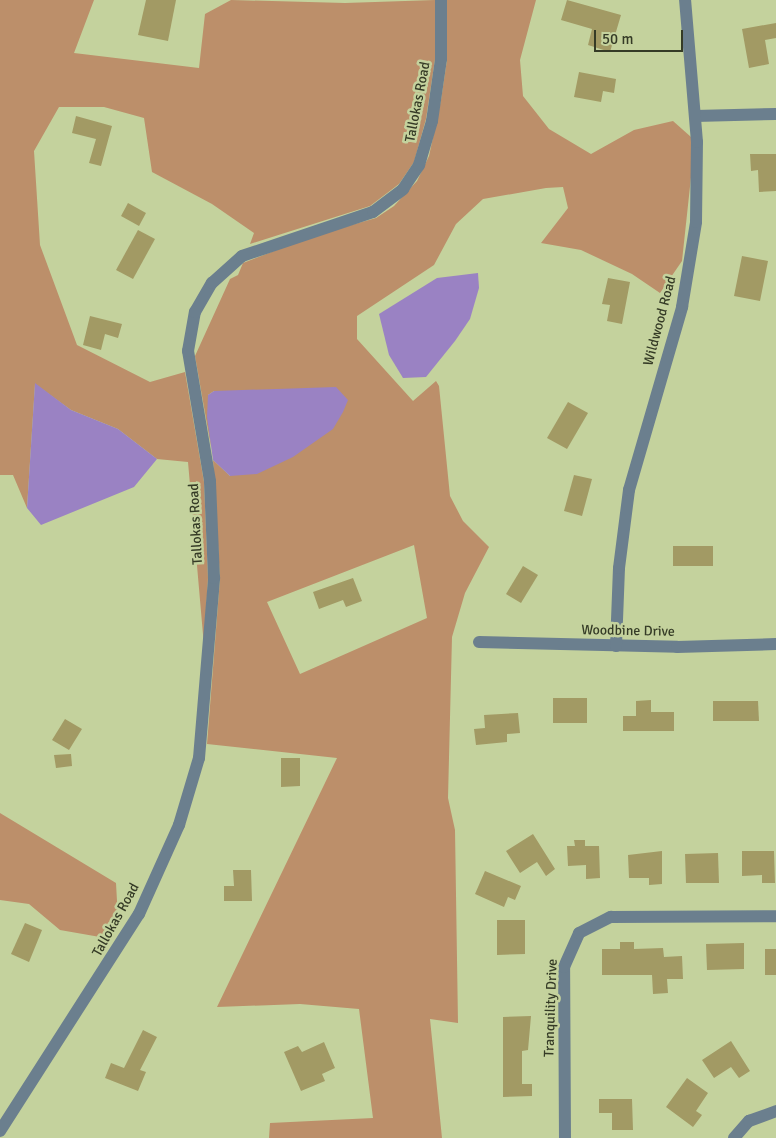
<!DOCTYPE html>
<html>
<head>
<meta charset="utf-8">
<style>
	body { margin:0 }
	#map { position:relative; width:776px; height:1138px; overflow:hidden; background:#c4d29d; font-family:Signika,sans-serif }
	div>[style] { position:absolute }
	.green>* { inset:0; background:#bc8f6a }
	.water>* { inset:0; background:#9a82c3 }
	.building>* { inset:0; background:#a29a64 }
	.minor>* { height:12px; margin:-6px; padding:0 6px; transform-origin:6px; border-radius:6px; background:#6b7f8e }
	span { translate:-50% -50%; white-space:nowrap; text-align:center; line-height:1.15; -webkit-text-stroke:5px #c4d29d; paint-order:stroke }
	.street-label { font-size:14px; color:#353b26 }
	.scale { position:absolute; left:594px; top:30px; width:89px; height:22px; box-sizing:border-box; border:2px solid #353b26; border-top:0; padding-left:6px; font-size:15px; line-height:18px; white-space:nowrap; color:#353b26; -webkit-text-stroke:4px #c4d29d; paint-order:stroke }
</style>
</head>
<body>
<div id="map">
	<div class="green">
		<i style="clip-path:polygon(0 0,94px 0,74px 53px,199px 68px,205px 14px,231px 0,345px 3px,435px 0,435px 59px,426px 119px,414px 162px,399px 184px,370px 206px,250px 244px,254px 233px,212px 204px,152px 172px,144px 118px,104px 107px,59px 107px,34px 151px,40px 245px,77px 345px,150px 382px,185px 372px,204px 482px,208px 578px,204px 646px,188px 462px,157px 459px,118px 429px,71px 410px,35px 384px,27px 508px,13px 475px,0 475px)"></i>
		<i style="clip-path:polygon(evenodd,447px 0,536px 0,520px 60px,523px 96px,549px 129px,591px 154px,634px 130px,673px 121px,691px 137px,692px 168px,682px 261px,660px 293px,632px 274px,581px 250px,541px 243px,568px 208px,563px 187px,546px 188px,483px 199px,456px 224px,434px 265px,357px 316px,357px 339px,413px 401px,436px 381px,439px 386px,450px 496px,463px 521px,489px 547px,465px 593px,452px 637px,448px 798px,455px 830px,458px 1023px,430px 1019px,442px 1138px,269px 1138px,270px 1123px,373px 1118px,359px 1009px,300px 1004px,217px 1007px,337px 758px,207px 744px,220px 579px,213px 460px,230px 476px,272px 392px,214px 391px,208px 395px,211px 447px,195px 356px,230px 279px,238px 275px,243px 263px,313px 236px,376px 218px,394px 206px,417px 181px,429px 156px,441px 100px,447px 60px,447px 0,414px 545px,427px 618px,300px 674px,267px 602px,414px 545px)"></i>
		<i style="clip-path:polygon(0 813px,116px 883px,118px 919px,114px 929px,100px 937px,60px 930px,29px 904px,0 900px)"></i>
	</div>
	<div class="water">
		<i style="clip-path:polygon(478px 273px,479px 288px,470px 319px,455px 341px,426px 377px,403px 378px,389px 355px,379px 314px,437px 278px)"></i>
		<i style="clip-path:polygon(35px 383px,71px 410px,118px 429px,157px 459px,134px 487px,41px 525px,27px 508px)"></i>
		<i style="clip-path:polygon(336px 387px,348px 400px,343px 412px,333px 429px,293px 457px,257px 474px,230px 476px,213px 460px,207px 417px,208px 395px,214px 391px)"></i>
	</div>
	<div class="building">
		<i style="clip-path:polygon(146px 0,176px 0,168px 41px,138px 35px)"></i>
		<i style="clip-path:polygon(567px 0,621px 15px,610px 52px,588px 45px,592px 29px,561px 20px)"></i>
		<i style="clip-path:polygon(776px 23px,776px 38px,765px 40px,769px 64px,749px 68px,742px 29px)"></i>
		<i style="clip-path:polygon(579px 72px,616px 79px,614px 93px,603px 91px,601px 102px,574px 97px)"></i>
		<i style="clip-path:polygon(76px 116px,112px 126px,101px 166px,89px 163px,96px 139px,72px 133px)"></i>
		<i style="clip-path:polygon(750px 154px,776px 154px,776px 191px,759px 192px,758px 170px,751px 171px)"></i>
		<i style="clip-path:polygon(128px 203px,146px 213px,139px 226px,121px 216px)"></i>
		<i style="clip-path:polygon(138px 230px,155px 239px,133px 279px,116px 270px)"></i>
		<i style="clip-path:polygon(742px 256px,768px 261px,760px 301px,734px 296px)"></i>
		<i style="clip-path:polygon(608px 278px,630px 282px,622px 324px,607px 321px,610px 305px,602px 304px)"></i>
		<i style="clip-path:polygon(90px 316px,122px 324px,118px 338px,105px 334px,101px 350px,83px 345px)"></i>
		<i style="clip-path:polygon(568px 402px,588px 413px,567px 449px,547px 438px)"></i>
		<i style="clip-path:polygon(574px 475px,592px 479px,582px 516px,564px 511px)"></i>
		<i style="clip-path:polygon(673px 546px,713px 546px,713px 566px,673px 566px)"></i>
		<i style="clip-path:polygon(523px 566px,538px 575px,521px 603px,506px 594px)"></i>
		<i style="clip-path:polygon(353px 578px,362px 601px,346px 607px,343px 600px,319px 609px,313px 592px)"></i>
		<i style="clip-path:polygon(553px 698px,587px 698px,587px 723px,553px 723px)"></i>
		<i style="clip-path:polygon(651px 700px,651px 712px,674px 712px,674px 731px,623px 731px,623px 716px,636px 716px,636px 701px)"></i>
		<i style="clip-path:polygon(713px 701px,758px 701px,759px 721px,713px 721px)"></i>
		<i style="clip-path:polygon(518px 713px,520px 733px,507px 734px,507px 742px,476px 745px,474px 729px,485px 728px,484px 715px)"></i>
		<i style="clip-path:polygon(65px 719px,82px 729px,69px 750px,52px 740px)"></i>
		<i style="clip-path:polygon(71px 754px,72px 766px,56px 768px,54px 755px)"></i>
		<i style="clip-path:polygon(281px 758px,300px 758px,300px 786px,281px 787px)"></i>
		<i style="clip-path:polygon(533px 834px,555px 869px,546px 876px,537px 862px,520px 873px,506px 851px)"></i>
		<i style="clip-path:polygon(574px 840px,585px 840px,585px 846px,599px 846px,600px 878px,586px 879px,586px 865px,568px 866px,567px 846px,575px 846px)"></i>
		<i style="clip-path:polygon(662px 851px,662px 884px,649px 885px,649px 878px,629px 878px,628px 855px)"></i>
		<i style="clip-path:polygon(742px 851px,774px 851px,775px 883px,762px 883px,762px 875px,742px 876px)"></i>
		<i style="clip-path:polygon(718px 853px,719px 883px,686px 883px,685px 854px)"></i>
		<i style="clip-path:polygon(233px 870px,251px 870px,252px 901px,224px 901px,224px 886px,234px 886px)"></i>
		<i style="clip-path:polygon(485px 871px,521px 886px,515px 900px,508px 897px,504px 907px,475px 894px)"></i>
		<i style="clip-path:polygon(497px 920px,525px 920px,525px 954px,497px 955px)"></i>
		<i style="clip-path:polygon(25px 923px,42px 930px,29px 962px,11px 954px)"></i>
		<i style="clip-path:polygon(620px 942px,634px 942px,634px 949px,663px 948px,664px 957px,682px 956px,683px 979px,667px 979px,668px 993px,653px 994px,652px 975px,602px 975px,602px 949px,620px 949px)"></i>
		<i style="clip-path:polygon(744px 943px,744px 969px,707px 970px,706px 944px)"></i>
		<i style="clip-path:polygon(765px 949px,776px 949px,776px 975px,765px 975px)"></i>
		<i style="clip-path:polygon(531px 1016px,528px 1050px,522px 1051px,522px 1084px,532px 1084px,532px 1096px,503px 1097px,503px 1017px)"></i>
		<i style="clip-path:polygon(143px 1030px,157px 1037px,140px 1070px,146px 1072px,138px 1091px,105px 1078px,111px 1063px,124px 1068px)"></i>
		<i style="clip-path:polygon(731px 1041px,750px 1071px,739px 1078px,731px 1067px,714px 1078px,702px 1060px)"></i>
		<i style="clip-path:polygon(324px 1042px,335px 1068px,322px 1074px,325px 1081px,301px 1091px,284px 1052px,298px 1046px,302px 1052px)"></i>
		<i style="clip-path:polygon(687px 1078px,708px 1093px,696px 1111px,702px 1115px,693px 1127px,666px 1107px)"></i>
		<i style="clip-path:polygon(599px 1099px,632px 1099px,633px 1130px,612px 1130px,612px 1113px,599px 1113px)"></i>
	</div>
	<div class="minor">
		<i style="left:695px;top:116px;width:81px;rotate:-1.4deg"></i>
		<i style="left:479px;top:642px;width:198px;rotate:1.4deg"></i>
		<i style="left:677px;top:647px;width:99px;rotate:-1.7deg"></i>
		<i style="left:616px;top:646px;width:78px;rotate:-87.8deg"></i>
		<i style="left:619px;top:568px;width:79px;rotate:-82.7deg"></i>
		<i style="left:629px;top:490px;width:191px;rotate:-73.8deg"></i>
		<i style="left:682px;top:307px;width:86px;rotate:-80.6deg"></i>
		<i style="left:696px;top:222px;width:80px;rotate:-89.3deg"></i>
		<i style="left:697px;top:142px;width:143px;rotate:-94.8deg"></i>
		<i style="left:0;top:1131px;width:258px;rotate:-57.4deg"></i>
		<i style="left:139px;top:914px;width:98px;rotate:-65.8deg"></i>
		<i style="left:179px;top:825px;width:70px;rotate:-73.4deg"></i>
		<i style="left:199px;top:758px;width:181px;rotate:-85.2deg"></i>
		<i style="left:214px;top:578px;width:97px;rotate:-92.4deg"></i>
		<i style="left:210px;top:481px;width:132px;rotate:-99.6deg"></i>
		<i style="left:188px;top:351px;width:40px;rotate:-80deg"></i>
		<i style="left:195px;top:312px;width:34px;rotate:-60deg"></i>
		<i style="left:212px;top:283px;width:40px;rotate:-42deg"></i>
		<i style="left:242px;top:256px;width:138px;rotate:-18.6deg"></i>
		<i style="left:373px;top:212px;width:38px;rotate:-37deg"></i>
		<i style="left:403px;top:189px;width:29px;rotate:-56deg"></i>
		<i style="left:419px;top:165px;width:46px;rotate:-73.5deg"></i>
		<i style="left:432px;top:121px;width:63px;rotate:-81.7deg"></i>
		<i style="left:441px;top:59px;width:59px;rotate:-90deg"></i>
		<i style="left:565px;top:1138px;width:171px;rotate:-90.3deg"></i>
		<i style="left:564px;top:967px;width:37px;rotate:-66deg"></i>
		<i style="left:579px;top:933px;width:36px;rotate:-27deg"></i>
		<i style="left:611px;top:917px;width:165px;rotate:-0.3deg"></i>
		<i style="left:734px;top:1138px;width:23px;rotate:-49deg"></i>
		<i style="left:749px;top:1121px;width:29px;rotate:-20deg"></i>
	</div>
	<div class="street-label">
		<span style="left:418px;top:102px;rotate:-79deg">Tallokas Road</span>
		<span style="left:660px;top:321px;rotate:-75deg">Wildwood Road</span>
		<span style="left:196px;top:524px;rotate:-93deg">Tallokas Road</span>
		<span style="left:628px;top:631px;rotate:1deg">Woodbine Drive</span>
		<span style="left:116px;top:920px;rotate:-61deg">Tallokas Road</span>
		<span style="left:551px;top:1008px;rotate:-88deg">Tranquility Drive</span>
	</div>
	<div class="scale">50 m</div>
</div>
</body>
</html>
